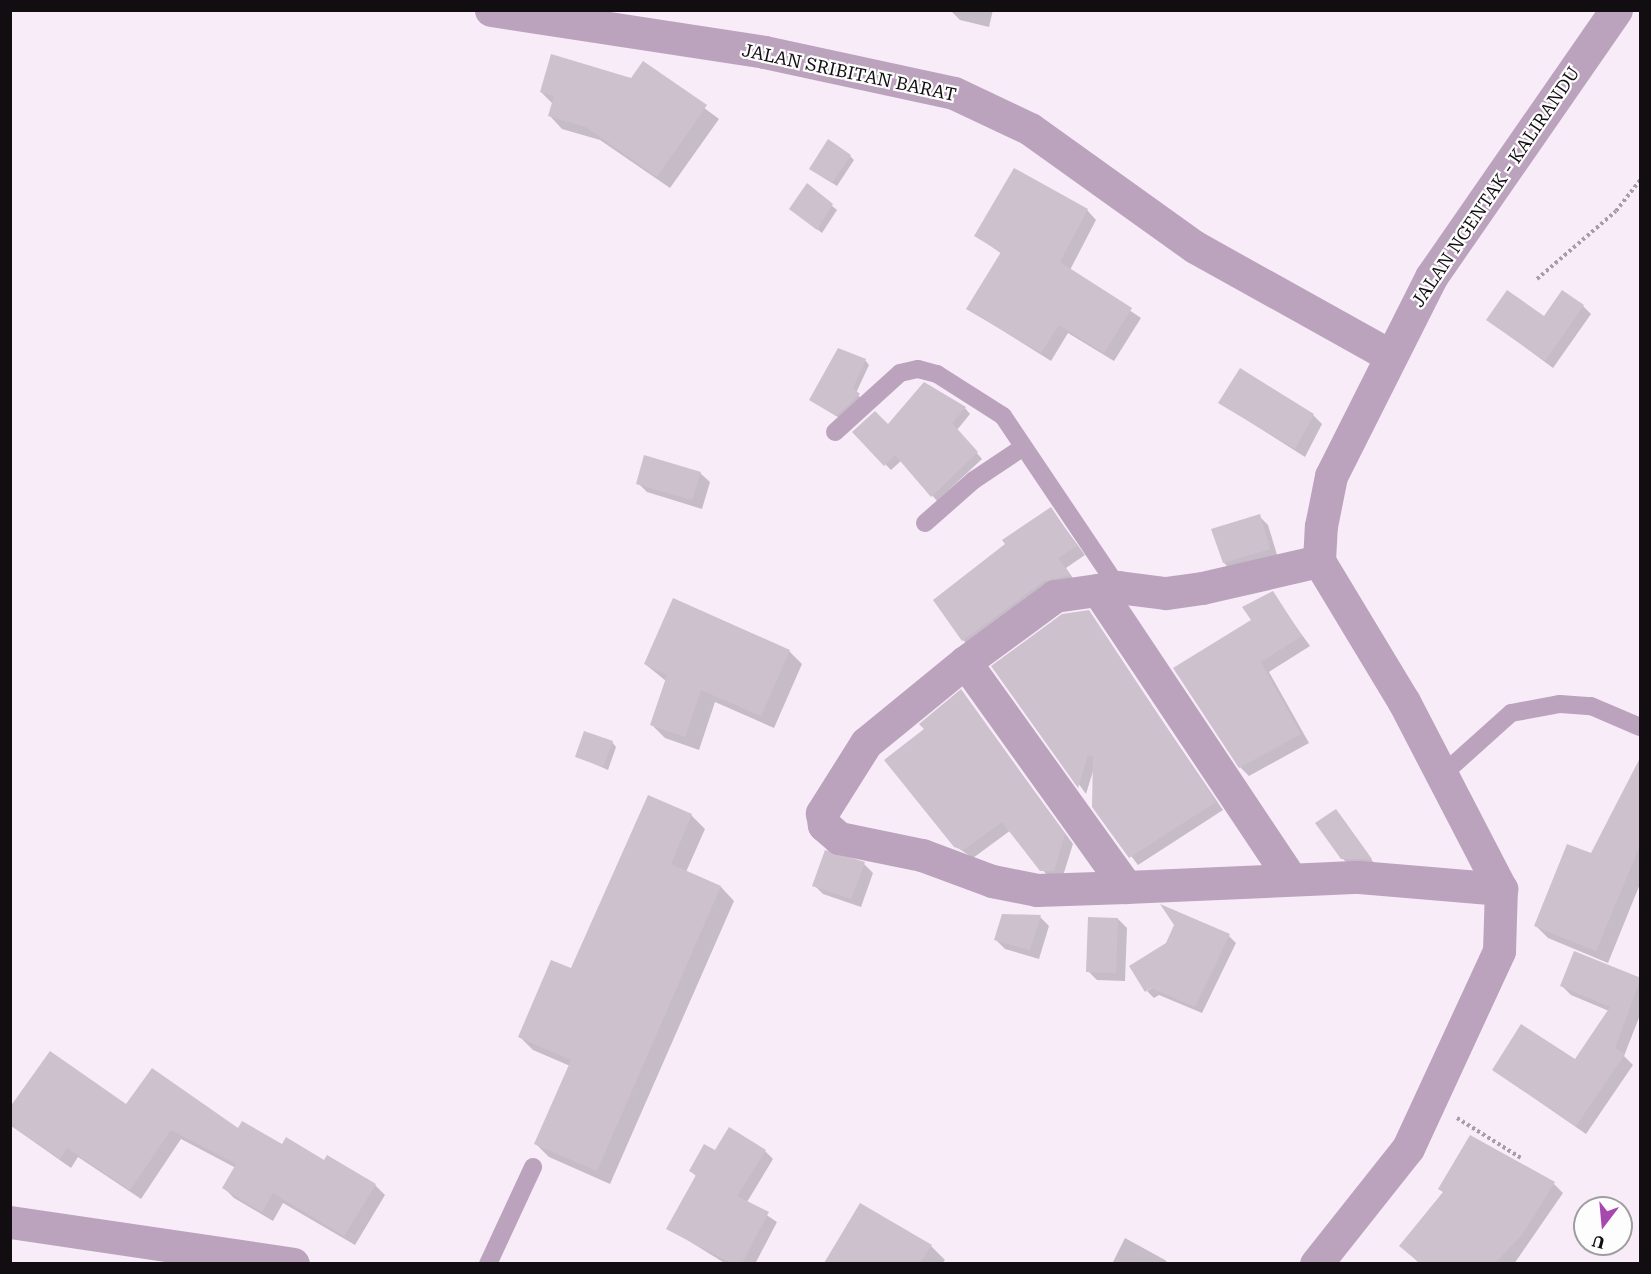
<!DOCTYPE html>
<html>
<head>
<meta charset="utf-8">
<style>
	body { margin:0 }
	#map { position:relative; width:1651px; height:1274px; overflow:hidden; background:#f8ecf9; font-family:"Roboto Serif",serif }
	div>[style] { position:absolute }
	.shadow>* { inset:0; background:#0003 }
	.building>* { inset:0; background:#cec1ce }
	.path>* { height:4px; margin-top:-2px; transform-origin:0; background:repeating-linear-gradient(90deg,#a69da7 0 3px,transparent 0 6px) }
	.lane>* { height:18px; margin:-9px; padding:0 9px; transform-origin:9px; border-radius:9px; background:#bca3bd }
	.street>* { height:33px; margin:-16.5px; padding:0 16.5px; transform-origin:16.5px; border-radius:16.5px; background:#bca3bd }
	span { translate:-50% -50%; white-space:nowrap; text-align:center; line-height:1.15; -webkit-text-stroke:4.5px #fdfdfd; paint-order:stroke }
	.street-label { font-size:18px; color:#110d11 }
	.frame { position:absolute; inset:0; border:12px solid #110d11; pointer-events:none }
	.north { position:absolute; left:1573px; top:1196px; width:60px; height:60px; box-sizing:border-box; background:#fdfdfd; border:2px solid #9f9d9f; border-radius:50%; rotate:196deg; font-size:16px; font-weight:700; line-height:24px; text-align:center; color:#110d11 }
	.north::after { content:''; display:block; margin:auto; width:21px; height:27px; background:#a747b0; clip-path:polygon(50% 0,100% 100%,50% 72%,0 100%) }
</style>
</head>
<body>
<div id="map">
	<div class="shadow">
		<i style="clip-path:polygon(993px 10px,989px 27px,960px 20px,951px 11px)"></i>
		<i style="clip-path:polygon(644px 63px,719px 119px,670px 188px,600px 140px,562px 129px,550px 116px,553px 104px,541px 92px,632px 80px)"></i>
		<i style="clip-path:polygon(850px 156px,854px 160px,837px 186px,810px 169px)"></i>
		<i style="clip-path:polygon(807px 185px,837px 210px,822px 233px,791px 209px)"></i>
		<i style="clip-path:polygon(1087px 210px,1096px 220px,1070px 270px,1141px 318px,1114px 361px,1068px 333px,1051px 361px,968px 309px,1002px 254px,976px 236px)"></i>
		<i style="clip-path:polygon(1583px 306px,1591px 314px,1553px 368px,1488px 320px,1545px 318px)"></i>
		<i style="clip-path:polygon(865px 360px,869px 365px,856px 393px,863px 400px,841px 419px,811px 400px)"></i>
		<i style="clip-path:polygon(1220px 403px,1313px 415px,1322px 424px,1305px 457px)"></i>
		<i style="clip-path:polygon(965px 408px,970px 414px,957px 430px,982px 459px,937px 501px,902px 460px,891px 470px,854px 432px)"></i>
		<i style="clip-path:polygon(700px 473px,710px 482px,702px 509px,647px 492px,638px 483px)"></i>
		<i style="clip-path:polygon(1051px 509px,1085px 555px,1066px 568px,1077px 584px,972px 649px,963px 640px)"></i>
		<i style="clip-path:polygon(1259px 516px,1268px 525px,1278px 558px,1233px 572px,1224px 563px)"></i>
		<i style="clip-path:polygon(1272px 593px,1310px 646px,1269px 672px,1309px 743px,1249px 776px,1240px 767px)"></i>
		<i style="clip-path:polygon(1088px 612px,1223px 810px,1138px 865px,1093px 806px,1093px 771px,1086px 794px,993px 666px)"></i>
		<i style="clip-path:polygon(789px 651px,802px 664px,774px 728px,715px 702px,699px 750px,665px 738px,651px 724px,666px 681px,645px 664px)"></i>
		<i style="clip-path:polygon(961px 691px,1073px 844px,1062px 879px,1050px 879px,1011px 830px,973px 858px,955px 846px,926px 729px)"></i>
		<i style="clip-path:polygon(612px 742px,616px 747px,608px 770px,576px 756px)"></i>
		<i style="clip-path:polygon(1640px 791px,1640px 884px,1608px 963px,1548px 938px,1536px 926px)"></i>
		<i style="clip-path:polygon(1336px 811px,1340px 815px,1374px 863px,1347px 863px,1342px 858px)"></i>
		<i style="clip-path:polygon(691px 815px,705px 829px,686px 872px,721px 887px,734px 901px,610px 1184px,549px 1157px,535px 1143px,570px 1066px,533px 1050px,519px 1036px)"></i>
		<i style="clip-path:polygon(864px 864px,873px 873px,861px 907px,823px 894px,814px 885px)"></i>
		<i style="clip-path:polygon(1040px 917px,1049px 926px,1039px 959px,1005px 949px,996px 940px)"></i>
		<i style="clip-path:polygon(1118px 919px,1127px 928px,1125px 981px,1097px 980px,1088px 971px)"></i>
		<i style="clip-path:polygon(1229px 936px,1236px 943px,1202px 1013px,1159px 995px,1154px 998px,1147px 991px)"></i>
		<i style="clip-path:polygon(1640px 979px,1640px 1015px,1624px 1056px,1633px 1065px,1586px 1134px,1493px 1070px,1576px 1061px,1609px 1011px,1571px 995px,1562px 986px)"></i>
		<i style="clip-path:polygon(127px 1106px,238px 1130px,324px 1162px,375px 1185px,385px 1195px,355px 1245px,283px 1203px,273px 1221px,234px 1198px,224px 1188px,236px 1168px,181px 1139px,141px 1199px,78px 1157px,71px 1168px,10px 1125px)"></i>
		<i style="clip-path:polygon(1471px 1137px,1554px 1184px,1563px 1193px,1514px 1264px,1420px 1264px,1401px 1246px,1444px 1193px,1440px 1189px)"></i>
		<i style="clip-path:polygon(765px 1151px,773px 1159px,747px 1202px,777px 1222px,755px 1264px,726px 1264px,668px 1228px,697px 1177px,691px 1171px,715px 1152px)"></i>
		<i style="clip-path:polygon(1125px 1238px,1165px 1260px,1169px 1264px,1112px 1264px)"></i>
		<i style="clip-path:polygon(931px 1246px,945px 1260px,942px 1264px,836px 1264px,830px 1257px)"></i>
	</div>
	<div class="building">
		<i style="clip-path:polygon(551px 54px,631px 78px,643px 61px,707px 105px,657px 177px,586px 127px,548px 116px,554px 96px,540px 92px)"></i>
		<i style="clip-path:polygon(828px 139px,851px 155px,832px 183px,809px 169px)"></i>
		<i style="clip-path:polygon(1014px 168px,1088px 209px,1060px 262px,1132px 308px,1104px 353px,1059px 325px,1041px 353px,966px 309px,1001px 252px,974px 236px)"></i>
		<i style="clip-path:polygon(807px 183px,833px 204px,817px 230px,789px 209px)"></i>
		<i style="clip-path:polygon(1507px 290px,1544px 316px,1562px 290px,1584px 305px,1545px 361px,1486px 320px)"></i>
		<i style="clip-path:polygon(838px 348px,866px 359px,853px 388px,860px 394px,836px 416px,809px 400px)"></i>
		<i style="clip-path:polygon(1240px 368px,1314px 414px,1295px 449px,1218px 403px)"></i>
		<i style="clip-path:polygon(924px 382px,966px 407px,952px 423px,978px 452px,931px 497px,895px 455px,884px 466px,852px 432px,875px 411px,888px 424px)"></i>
		<i style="clip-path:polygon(644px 455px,701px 472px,692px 500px,636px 484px)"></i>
		<i style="clip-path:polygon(1051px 507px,1077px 546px,1058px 558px,1070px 575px,1044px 581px,962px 641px,933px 600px,1005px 544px,1002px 540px)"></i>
		<i style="clip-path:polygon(1260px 514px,1270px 549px,1223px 563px,1211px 529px)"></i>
		<i style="clip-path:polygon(1273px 591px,1302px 636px,1261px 662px,1301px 734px,1239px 768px,1173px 668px,1251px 620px,1242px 607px)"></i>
		<i style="clip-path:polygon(673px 598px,790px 650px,761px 716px,701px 690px,685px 737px,650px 725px,667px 675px,644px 664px)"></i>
		<i style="clip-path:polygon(1089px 610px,1216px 802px,1129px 858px,1092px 807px,1093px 756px,1088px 755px,1078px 788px,991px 666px,1062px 614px)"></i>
		<i style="clip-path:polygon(961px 689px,1065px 834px,1054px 871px,1040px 871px,1002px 822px,963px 850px,954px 847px,884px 760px,924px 729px,919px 724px)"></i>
		<i style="clip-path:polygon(584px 731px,613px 741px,603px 767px,575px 757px)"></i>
		<i style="clip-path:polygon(1641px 756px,1641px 843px,1596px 951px,1534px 926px,1567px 844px,1591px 853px)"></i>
		<i style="clip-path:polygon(648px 795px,692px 814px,671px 864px,721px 886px,597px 1171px,534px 1144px,571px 1060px,518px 1037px,551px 960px,571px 968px)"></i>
		<i style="clip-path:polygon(1336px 809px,1372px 859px,1341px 859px,1315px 823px)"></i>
		<i style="clip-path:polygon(825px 850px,865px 862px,851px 899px,812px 886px)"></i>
		<i style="clip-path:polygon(1160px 904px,1230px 934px,1195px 1007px,1151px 988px,1145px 992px,1129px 966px,1166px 943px,1174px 925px)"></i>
		<i style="clip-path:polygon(1002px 914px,1041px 915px,1030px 950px,994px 940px)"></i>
		<i style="clip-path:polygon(1088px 917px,1118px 918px,1116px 973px,1086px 972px)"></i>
		<i style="clip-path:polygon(1574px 951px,1641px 978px,1615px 1048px,1625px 1054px,1576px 1126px,1492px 1070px,1521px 1024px,1575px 1059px,1610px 1007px,1560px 986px)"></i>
		<i style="clip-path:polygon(50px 1051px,126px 1104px,152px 1068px,238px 1128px,242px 1121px,282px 1144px,286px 1137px,324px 1160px,327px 1155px,376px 1184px,344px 1236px,273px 1193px,262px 1212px,222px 1188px,236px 1164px,171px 1130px,130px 1190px,67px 1148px,60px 1159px,10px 1125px,10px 1107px)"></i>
		<i style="clip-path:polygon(729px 1127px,766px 1150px,737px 1196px,769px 1212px,742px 1263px,731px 1263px,666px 1229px,696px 1175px,689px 1171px,704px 1144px,715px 1150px)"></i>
		<i style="clip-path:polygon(1470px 1135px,1555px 1182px,1522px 1235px,1495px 1263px,1420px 1263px,1399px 1246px,1443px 1192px,1438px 1189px)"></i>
		<i style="clip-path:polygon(860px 1203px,932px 1245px,920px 1263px,824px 1263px)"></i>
	</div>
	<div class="path">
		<i style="left:1537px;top:279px;width:104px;rotate:-40.7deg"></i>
		<i style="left:1616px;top:211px;width:39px;rotate:-52deg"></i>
		<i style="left:1457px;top:1118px;width:75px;rotate:32deg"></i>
	</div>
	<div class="lane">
		<i style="left:835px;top:432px;width:88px;rotate:-42.2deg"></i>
		<i style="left:900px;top:373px;width:18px;rotate:-13deg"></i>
		<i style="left:918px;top:369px;width:20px;rotate:15deg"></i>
		<i style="left:937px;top:374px;width:78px;rotate:32.5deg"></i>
		<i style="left:1003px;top:416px;width:206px;rotate:56.1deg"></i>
		<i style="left:925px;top:523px;width:65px;rotate:-41.3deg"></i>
		<i style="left:974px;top:480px;width:58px;rotate:-33.7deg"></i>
		<i style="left:1442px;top:775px;width:93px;rotate:-41.9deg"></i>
		<i style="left:1511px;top:713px;width:50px;rotate:-10.4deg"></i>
		<i style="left:1560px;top:704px;width:31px;rotate:4deg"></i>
		<i style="left:1591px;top:706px;width:53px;rotate:23.2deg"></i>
		<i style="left:488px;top:1264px;width:107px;rotate:-65.1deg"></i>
	</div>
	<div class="street">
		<i style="left:491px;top:10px;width:276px;rotate:8.7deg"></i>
		<i style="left:764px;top:52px;width:194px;rotate:12.2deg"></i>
		<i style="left:954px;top:93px;width:84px;rotate:25.3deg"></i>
		<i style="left:1030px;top:129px;width:203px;rotate:35.6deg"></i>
		<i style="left:1195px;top:247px;width:222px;rotate:29.1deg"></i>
		<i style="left:1319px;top:561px;width:120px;rotate:167deg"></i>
		<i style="left:1202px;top:588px;width:37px;rotate:172deg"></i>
		<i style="left:1165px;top:593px;width:47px;rotate:-172.7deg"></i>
		<i style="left:1118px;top:587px;width:64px;rotate:171.9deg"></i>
		<i style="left:1055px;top:596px;width:112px;rotate:143.7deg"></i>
		<i style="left:965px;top:662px;width:277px;rotate:54.4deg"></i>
		<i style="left:1126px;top:887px;width:233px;rotate:-2.5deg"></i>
		<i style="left:1359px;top:877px;width:143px;rotate:4.8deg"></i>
		<i style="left:1098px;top:590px;width:346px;rotate:56.3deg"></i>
		<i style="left:965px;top:662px;width:128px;rotate:140.7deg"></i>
		<i style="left:866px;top:743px;width:83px;rotate:122.2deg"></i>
		<i style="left:822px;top:813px;width:12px;rotate:81deg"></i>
		<i style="left:824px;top:825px;width:20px;rotate:41deg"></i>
		<i style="left:839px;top:838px;width:85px;rotate:11.6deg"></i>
		<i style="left:922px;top:855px;width:75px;rotate:20.4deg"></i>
		<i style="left:992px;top:881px;width:46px;rotate:11.3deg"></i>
		<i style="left:1037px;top:890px;width:89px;rotate:-1.9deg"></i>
		<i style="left:10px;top:1222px;width:286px;rotate:8.4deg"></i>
		<i style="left:1316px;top:1264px;width:148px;rotate:-51.6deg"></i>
		<i style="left:1408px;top:1148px;width:217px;rotate:-65.2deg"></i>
		<i style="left:1499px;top:951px;width:62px;rotate:-88.2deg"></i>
		<i style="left:1501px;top:889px;width:211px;rotate:-117.4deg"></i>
		<i style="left:1404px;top:702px;width:165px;rotate:-121.1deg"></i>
		<i style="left:1319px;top:561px;width:35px;rotate:-87deg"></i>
		<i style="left:1321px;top:526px;width:51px;rotate:-78.7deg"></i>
		<i style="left:1331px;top:476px;width:223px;rotate:-63.3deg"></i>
		<i style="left:1431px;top:277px;width:325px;rotate:-55.3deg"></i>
	</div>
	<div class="street-label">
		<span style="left:849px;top:73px;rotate:12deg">JALAN SRIBITAN BARAT</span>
		<span style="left:1496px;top:187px;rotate:-56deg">JALAN NGENTAK - KALIRANDU</span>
	</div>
	<div class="frame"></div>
	<div class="north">U</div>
</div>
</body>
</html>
